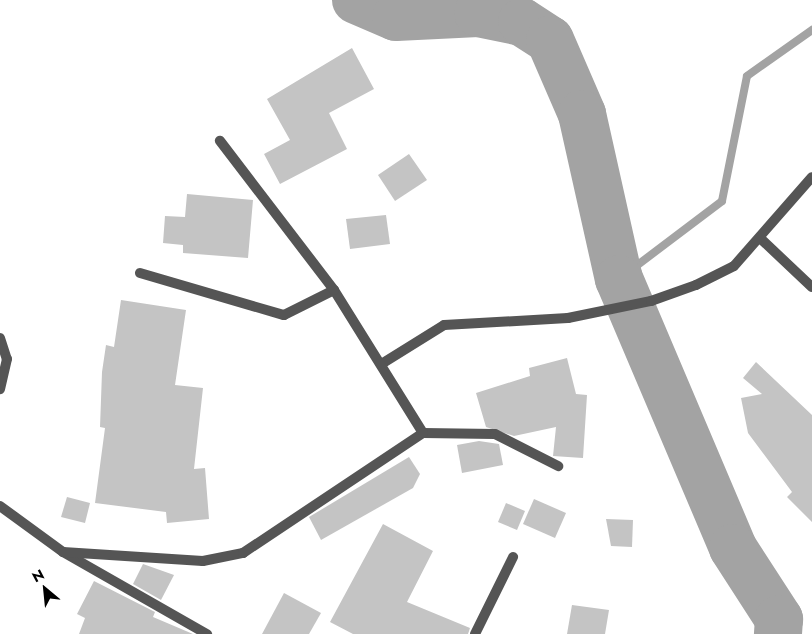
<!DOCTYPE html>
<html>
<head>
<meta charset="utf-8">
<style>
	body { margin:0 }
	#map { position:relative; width:812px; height:634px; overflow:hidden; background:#fff; font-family:Jost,sans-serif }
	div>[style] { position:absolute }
	.stream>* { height:8px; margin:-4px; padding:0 4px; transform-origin:4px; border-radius:4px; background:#a3a3a3 }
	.river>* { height:48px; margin:-24px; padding:0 24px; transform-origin:24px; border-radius:24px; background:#a3a3a3 }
	.building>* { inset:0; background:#c4c4c4 }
	.minor>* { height:10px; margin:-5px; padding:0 5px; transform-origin:5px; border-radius:5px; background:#555 }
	span { translate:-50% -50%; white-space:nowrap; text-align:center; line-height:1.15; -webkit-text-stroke:4.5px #fff; paint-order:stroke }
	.north { position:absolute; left:20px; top:564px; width:50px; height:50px; -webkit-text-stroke:4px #fff; paint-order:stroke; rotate:332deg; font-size:14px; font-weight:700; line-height:20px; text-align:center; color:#000 }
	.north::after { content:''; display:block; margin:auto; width:18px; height:22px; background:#000; clip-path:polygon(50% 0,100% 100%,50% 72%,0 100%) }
</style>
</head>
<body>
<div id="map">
	<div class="stream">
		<i style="left:619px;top:279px;width:129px;rotate:-37.1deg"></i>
		<i style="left:722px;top:201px;width:127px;rotate:-78.7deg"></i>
		<i style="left:747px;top:76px;width:80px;rotate:-35.3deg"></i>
	</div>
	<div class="river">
		<i style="left:356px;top:0;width:43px;rotate:23deg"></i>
		<i style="left:396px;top:17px;width:82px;rotate:-2.8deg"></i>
		<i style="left:478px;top:13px;width:45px;rotate:11.6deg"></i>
		<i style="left:522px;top:22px;width:33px;rotate:33deg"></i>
		<i style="left:550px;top:40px;width:81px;rotate:66.6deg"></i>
		<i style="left:582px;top:114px;width:169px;rotate:77.4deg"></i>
		<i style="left:619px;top:279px;width:292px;rotate:67deg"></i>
		<i style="left:733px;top:548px;width:85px;rotate:57.1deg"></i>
		<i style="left:779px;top:619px;width:15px;rotate:94deg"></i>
	</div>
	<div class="building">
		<i style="clip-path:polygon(352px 48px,374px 89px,329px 113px,347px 149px,280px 184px,264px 154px,290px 140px,267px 99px)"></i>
		<i style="clip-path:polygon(409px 154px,427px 180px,395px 201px,378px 175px)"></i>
		<i style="clip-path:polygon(187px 194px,253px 200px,248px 258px,183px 253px,183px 245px,163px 243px,165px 216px,185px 217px)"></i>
		<i style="clip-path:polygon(386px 215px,390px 244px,350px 249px,346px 219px)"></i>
		<i style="clip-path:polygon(121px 300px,186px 310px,175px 385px,203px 388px,194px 469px,205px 468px,209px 519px,167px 523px,166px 512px,95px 503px,105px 428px,100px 427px,102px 372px,106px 345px,114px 347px)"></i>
		<i style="clip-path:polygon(567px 358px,576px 394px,587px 395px,583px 458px,553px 456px,556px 427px,514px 436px,486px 427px,476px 393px,530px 376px,529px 368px)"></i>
		<i style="clip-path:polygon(756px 362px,812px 415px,812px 522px,787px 497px,792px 492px,748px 433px,741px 398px,762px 394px,743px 378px)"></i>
		<i style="clip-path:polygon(479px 441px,499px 444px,503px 465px,462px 473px,457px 445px)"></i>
		<i style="clip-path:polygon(409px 457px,420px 474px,413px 488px,321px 540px,309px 517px)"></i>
		<i style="clip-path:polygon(67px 497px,90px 503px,85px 523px,61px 517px)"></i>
		<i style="clip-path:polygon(534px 499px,566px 513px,555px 538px,523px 524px)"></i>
		<i style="clip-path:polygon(506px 503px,525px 511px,517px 530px,498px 522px)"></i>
		<i style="clip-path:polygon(606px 519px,633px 520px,632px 547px,611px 546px)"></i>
		<i style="clip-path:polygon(383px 524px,433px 551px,407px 602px,470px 628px,468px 634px,353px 634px,330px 622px)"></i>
		<i style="clip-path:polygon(143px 564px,174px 575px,161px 600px,133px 584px)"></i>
		<i style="clip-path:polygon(94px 581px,155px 612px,153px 617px,193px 634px,79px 634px,85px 618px,77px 614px)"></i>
		<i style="clip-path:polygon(284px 593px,321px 613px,309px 634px,262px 634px)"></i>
		<i style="clip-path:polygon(572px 605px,609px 610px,605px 634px,567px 634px)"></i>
	</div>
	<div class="minor">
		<i style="left:761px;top:239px;width:70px;rotate:43.3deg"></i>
		<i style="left:140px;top:273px;width:150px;rotate:16.3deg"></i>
		<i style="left:284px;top:315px;width:56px;rotate:-26.6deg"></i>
		<i style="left:0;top:338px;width:22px;rotate:72deg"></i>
		<i style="left:7px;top:359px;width:31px;rotate:103deg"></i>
		<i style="left:383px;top:363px;width:72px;rotate:-31.9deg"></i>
		<i style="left:444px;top:325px;width:124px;rotate:-3.2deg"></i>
		<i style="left:568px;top:318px;width:85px;rotate:-11.6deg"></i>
		<i style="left:651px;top:301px;width:48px;rotate:-19.6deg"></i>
		<i style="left:696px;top:285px;width:42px;rotate:-26.6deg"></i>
		<i style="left:734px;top:266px;width:118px;rotate:-48.8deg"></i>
		<i style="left:423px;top:433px;width:72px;rotate:0.8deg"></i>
		<i style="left:495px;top:434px;width:71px;rotate:26.9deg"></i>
		<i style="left:0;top:506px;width:78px;rotate:36.1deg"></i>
		<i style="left:63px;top:552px;width:166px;rotate:29.7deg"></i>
		<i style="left:63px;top:552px;width:140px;rotate:3.7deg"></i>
		<i style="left:203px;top:561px;width:41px;rotate:-11.3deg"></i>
		<i style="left:243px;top:553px;width:216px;rotate:-33.7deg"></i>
		<i style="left:423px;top:433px;width:168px;rotate:-121.9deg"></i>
		<i style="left:334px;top:290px;width:188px;rotate:-127.4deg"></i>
		<i style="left:475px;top:634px;width:86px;rotate:-63.7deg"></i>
	</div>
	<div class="north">N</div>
</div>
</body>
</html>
